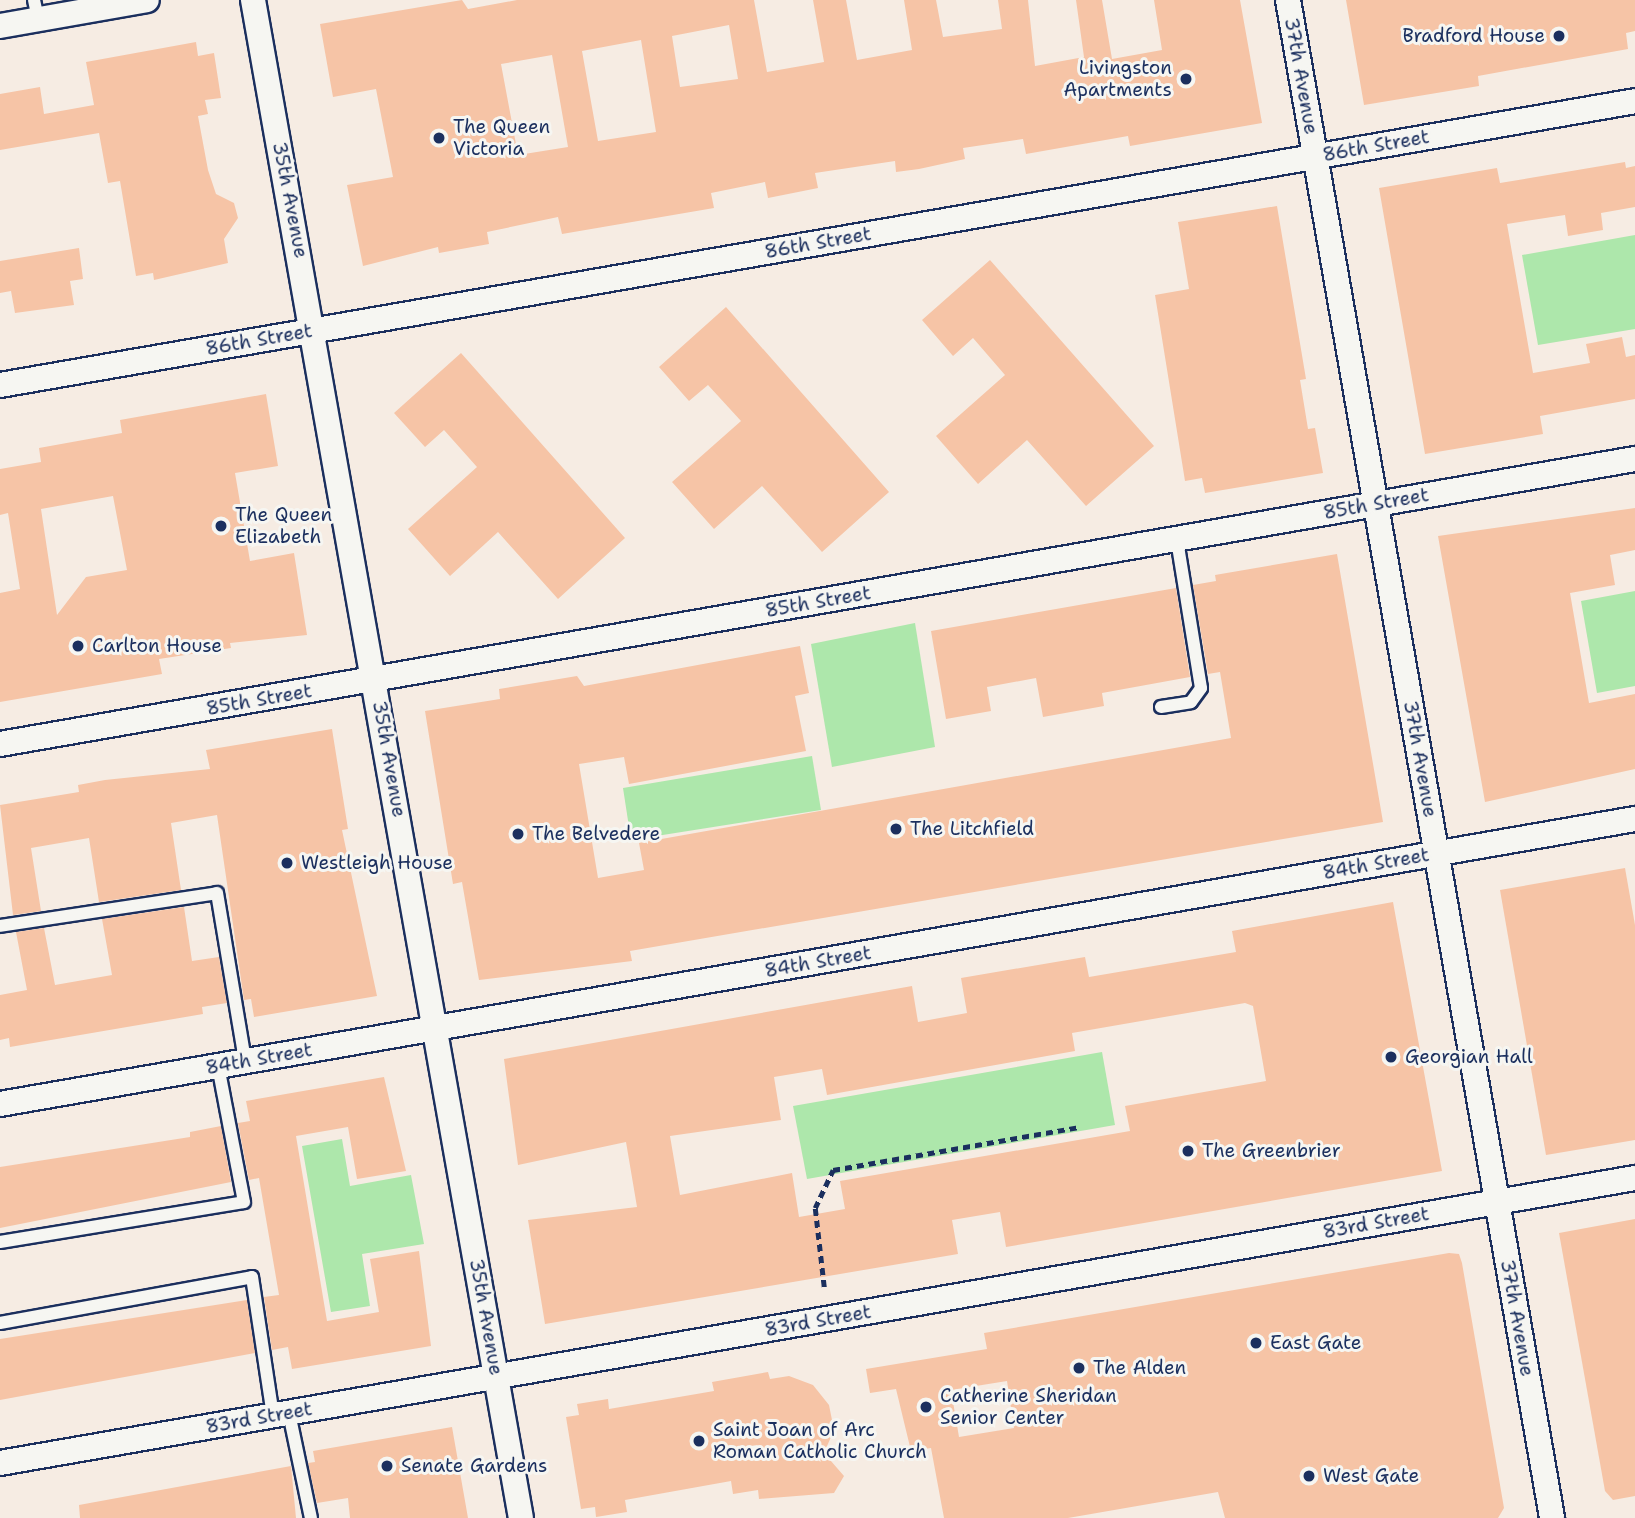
<!DOCTYPE html>
<html>
<head>
<meta charset="utf-8">
<style>
	body { margin:0 }
	#map { position:relative; width:1635px; height:1518px; overflow:hidden; background:#f6ece3; font-family:"Shantell Sans",sans-serif }
	div>[style] { position:absolute }
	.green>* { inset:0; background:#ade7ab }
	.building>* { inset:0; background:#f6c4a6 }
	.path>* { height:4.5px; margin-top:-2.25px; transform-origin:0; background:repeating-linear-gradient(90deg,#1b2f5e 0 7px,transparent 0 12px) }
	.roads { filter:drop-shadow(2px 0 #1b2f5e) drop-shadow(-2px 0 #1b2f5e) drop-shadow(0 2px #1b2f5e) drop-shadow(0 -2px #1b2f5e) }
	.lane>* { height:12px; margin:-6px; padding:0 6px; transform-origin:6px; border-radius:6px; background:#f6f6f2 }
	.street>* { height:24px; margin:-12px; padding:0 12px; transform-origin:12px; border-radius:12px; background:#f6f6f2 }
	.dots>* { width:19px; height:19px; translate:-50% -50%; box-sizing:border-box; border:4px solid #f6f6f2; border-radius:50% }
	span { translate:-50% -50%; white-space:nowrap; text-align:center; line-height:1.15; -webkit-text-stroke:6px #f6f6f2; paint-order:stroke }
	.poi-label { font-size:19px; color:#1b2f5e }
	.right { translate:-100% -50%; text-align:right }
	.left { translate:0 -50%; text-align:left }
	.street-label { font-size:19px; color:#1b2f5e }
</style>
</head>
<body>
<div id="map">
	<div class="green">
		<i style="clip-path:polygon(1635px 235px,1635px 329px,1538px 345px,1522px 255px)"></i>
		<i style="clip-path:polygon(1635px 591px,1635px 686px,1597px 693px,1581px 601px)"></i>
		<i style="clip-path:polygon(915px 623px,935px 747px,832px 767px,811px 644px)"></i>
		<i style="clip-path:polygon(812px 756px,821px 810px,631px 840px,623px 788px)"></i>
		<i style="clip-path:polygon(1102px 1052px,1115px 1125px,807px 1179px,793px 1106px)"></i>
		<i style="clip-path:polygon(342px 1139px,350px 1186px,411px 1175px,424px 1244px,362px 1254px,370px 1306px,331px 1312px,302px 1146px)"></i>
	</div>
	<div class="building">
		<i style="clip-path:polygon(evenodd,462px 0,468px 9px,517px 0,754px 0,767px 72px,824px 62px,813px 0,846px 0,857px 60px,912px 50px,904px 0,936px 0,943px 37px,1002px 29px,998px 0,1028px 0,1035px 66px,1084px 57px,1076px 0,1102px 0,1112px 59px,1162px 50px,1154px 0,1240px 0,1262px 123px,1130px 146px,1128px 136px,1026px 154px,1023px 139px,963px 148px,965px 159px,919px 169px,896px 172px,895px 161px,815px 173px,818px 188px,768px 198px,765px 182px,711px 193px,714px 208px,562px 234px,558px 217px,487px 232px,489px 244px,439px 253px,438px 247px,363px 266px,347px 185px,393px 177px,376px 89px,333px 97px,320px 24px,462px 0,729px 25px,738px 79px,680px 87px,672px 36px,729px 25px,462px 0,641px 40px,656px 132px,598px 141px,582px 51px,641px 40px,462px 0,552px 55px,568px 147px,518px 155px,501px 64px,552px 55px)"></i>
		<i style="clip-path:polygon(1346px 0,1635px 0,1635px 31px,1626px 33px,1628px 49px,1478px 76px,1479px 86px,1364px 105px)"></i>
		<i style="clip-path:polygon(196px 42px,198px 56px,214px 53px,221px 98px,205px 100px,208px 114px,198px 116px,208px 170px,216px 194px,234px 203px,238px 218px,224px 239px,228px 263px,154px 280px,153px 273px,136px 276px,120px 181px,108px 183px,99px 133px,0 150px,0 94px,40px 87px,44px 114px,94px 105px,86px 62px)"></i>
		<i style="clip-path:polygon(1625px 162px,1626px 168px,1635px 166px,1635px 207px,1601px 213px,1603px 230px,1568px 236px,1565px 215px,1507px 224px,1533px 373px,1590px 363px,1586px 344px,1622px 337px,1626px 357px,1635px 355px,1635px 399px,1540px 416px,1543px 434px,1425px 454px,1379px 188px,1497px 168px,1500px 183px)"></i>
		<i style="clip-path:polygon(1277px 206px,1306px 379px,1300px 380px,1308px 429px,1315px 428px,1323px 473px,1205px 493px,1202px 478px,1185px 481px,1155px 295px,1189px 289px,1178px 222px)"></i>
		<i style="clip-path:polygon(79px 248px,83px 279px,70px 281px,74px 305px,15px 313px,11px 291px,0 293px,0 261px)"></i>
		<i style="clip-path:polygon(990px 260px,1154px 446px,1086px 506px,1027px 440px,978px 484px,936px 436px,1005px 375px,973px 338px,953px 356px,922px 320px)"></i>
		<i style="clip-path:polygon(726px 307px,889px 492px,822px 552px,762px 486px,714px 529px,672px 482px,741px 421px,708px 385px,689px 401px,659px 367px)"></i>
		<i style="clip-path:polygon(461px 353px,625px 538px,558px 599px,498px 532px,450px 576px,408px 529px,477px 467px,444px 430px,425px 447px,394px 413px)"></i>
		<i style="clip-path:polygon(evenodd,266px 394px,278px 466px,235px 473px,250px 561px,294px 553px,307px 635px,230px 643px,231px 648px,159px 659px,162px 674px,0 702px,0 593px,20px 589px,8px 513px,0 515px,0 469px,41px 462px,39px 448px,122px 433px,120px 420px,266px 394px,113px 496px,127px 570px,86px 577px,57px 615px,41px 509px,113px 496px)"></i>
		<i style="clip-path:polygon(1635px 508px,1635px 550px,1610px 555px,1615px 585px,1570px 593px,1589px 703px,1635px 694px,1635px 769px,1485px 802px,1438px 536px)"></i>
		<i style="clip-path:polygon(1337px 554px,1383px 822px,630px 951px,632px 961px,479px 980px,462px 882px,453px 884px,425px 711px,500px 699px,499px 689px,577px 676px,584px 686px,800px 646px,809px 693px,795px 696px,806px 751px,629px 784px,624px 757px,579px 764px,598px 878px,644px 870px,639px 843px,1231px 738px,1220px 672px,1208px 674px,1193px 585px,1216px 581px,1215px 575px)"></i>
		<i style="clip-path:polygon(1176px 588px,1190px 677px,1102px 693px,1104px 706px,1043px 717px,1036px 678px,987px 687px,991px 711px,946px 719px,931px 631px)"></i>
		<i style="clip-path:polygon(332px 729px,348px 829px,342px 830px,377px 996px,254px 1017px,251px 999px,244px 1000px,217px 815px,171px 823px,181px 890px,99px 902px,89px 838px,31px 848px,41px 911px,13px 915px,0 805px,79px 792px,78px 785px,105px 780px,210px 769px,206px 750px)"></i>
		<i style="clip-path:polygon(1625px 868px,1635px 925px,1635px 1140px,1546px 1155px,1500px 890px)"></i>
		<i style="clip-path:polygon(evenodd,1393px 902px,1442px 1171px,1006px 1247px,1000px 1212px,952px 1220px,958px 1254px,545px 1324px,528px 1220px,637px 1207px,626px 1142px,518px 1165px,504px 1059px,912px 986px,918px 1022px,967px 1013px,961px 978px,1085px 957px,1089px 977px,1236px 952px,1232px 931px,1393px 902px,1245px 1003px,1253px 1006px,1266px 1081px,1125px 1106px,1130px 1131px,840px 1181px,845px 1209px,799px 1217px,792px 1173px,680px 1195px,670px 1136px,781px 1120px,774px 1077px,822px 1069px,827px 1095px,1075px 1051px,1072px 1033px,1245px 1003px)"></i>
		<i style="clip-path:polygon(184px 907px,192px 961px,219px 957px,227px 1003px,202px 1007px,203px 1014px,10px 1047px,9px 1038px,0 1040px,0 995px,27px 990px,16px 932px,44px 928px,55px 985px,112px 975px,102px 919px)"></i>
		<i style="clip-path:polygon(384px 1077px,406px 1171px,357px 1179px,348px 1127px,296px 1136px,327px 1321px,379px 1312px,370px 1259px,419px 1251px,431px 1346px,292px 1369px,288px 1347px,272px 1350px,264px 1297px,279px 1295px,259px 1178px,249px 1180px,238px 1123px,250px 1121px,246px 1101px)"></i>
		<i style="clip-path:polygon(221px 1126px,231px 1182px,0 1228px,0 1167px,190px 1137px,190px 1132px)"></i>
		<i style="clip-path:polygon(1635px 1219px,1635px 1496px,1613px 1500px,1605px 1491px,1559px 1233px)"></i>
		<i style="clip-path:polygon(evenodd,1449px 1253px,1459px 1254px,1462px 1263px,1504px 1508px,1498px 1518px,1225px 1518px,1218px 1492px,1068px 1518px,944px 1518px,931px 1448px,911px 1451px,896px 1389px,870px 1393px,866px 1369px,987px 1349px,984px 1333px,1449px 1253px,1007px 1381px,1014px 1428px,959px 1437px,951px 1390px,1007px 1381px)"></i>
		<i style="clip-path:polygon(247px 1300px,255px 1353px,0 1400px,0 1339px)"></i>
		<i style="clip-path:polygon(768px 1372px,770px 1379px,789px 1376px,813px 1385px,829px 1405px,834px 1430px,824px 1453px,844px 1476px,834px 1493px,759px 1499px,758px 1490px,733px 1494px,731px 1481px,625px 1500px,627px 1512px,596px 1517px,595px 1507px,581px 1509px,566px 1417px,579px 1415px,577px 1404px,608px 1399px,609px 1409px,714px 1391px,712px 1382px)"></i>
		<i style="clip-path:polygon(452px 1427px,468px 1518px,350px 1518px,348px 1498px,317px 1503px,308px 1463px,315px 1462px,313px 1451px)"></i>
		<i style="clip-path:polygon(291px 1466px,296px 1518px,80px 1518px,79px 1505px)"></i>
	</div>
	<div class="path">
		<i style="left:824px;top:1287px;width:80px;rotate:-96.5deg"></i>
		<i style="left:815px;top:1208px;width:42px;rotate:-64.7deg"></i>
		<i style="left:833px;top:1170px;width:251px;rotate:-9.9deg"></i>
	</div>
	<div class="roads">
		<div class="lane">
			<i style="left:34px;top:0;width:19px;rotate:78deg"></i>
			<i style="left:1161px;top:707px;width:30px;rotate:-9deg"></i>
			<i style="left:1191px;top:702px;width:17px;rotate:-54deg"></i>
			<i style="left:1201px;top:688px;width:151px;rotate:-99.2deg"></i>
			<i style="left:0;top:926px;width:219px;rotate:-8.6deg"></i>
			<i style="left:217px;top:893px;width:170px;rotate:80.5deg"></i>
			<i style="left:0;top:1242px;width:247px;rotate:-9.3deg"></i>
			<i style="left:244px;top:1202px;width:138px;rotate:-100.8deg"></i>
			<i style="left:0;top:1323px;width:256px;rotate:-10.3deg"></i>
			<i style="left:252px;top:1277px;width:141px;rotate:81.4deg"></i>
			<i style="left:289px;top:1413px;width:107px;rotate:78.2deg"></i>
		</div>
		<div class="street">
			<i style="left:253px;top:0;width:1541px;rotate:79.99deg"></i>
			<i style="left:1288px;top:0;width:1541px;rotate:80.13deg"></i>
			<i style="left:0;top:26px;width:149px;rotate:-10deg"></i>
			<i style="left:0;top:385px;width:1659px;rotate:-9.85deg"></i>
			<i style="left:0;top:744px;width:1660px;rotate:-9.89deg"></i>
			<i style="left:0;top:1104px;width:1660px;rotate:-9.89deg"></i>
			<i style="left:0;top:1463px;width:1660px;rotate:-9.89deg"></i>
		</div>
	</div>
	<div class="dots">
		<i style="left:1559px;top:36px;background:#1b2f5e"></i>
		<i style="left:1186px;top:79px;background:#1b2f5e"></i>
		<i style="left:439px;top:138px;background:#1b2f5e"></i>
		<i style="left:221px;top:526px;background:#1b2f5e"></i>
		<i style="left:78px;top:646px;background:#1b2f5e"></i>
		<i style="left:896px;top:829px;background:#1b2f5e"></i>
		<i style="left:518px;top:834px;background:#1b2f5e"></i>
		<i style="left:287px;top:863px;background:#1b2f5e"></i>
		<i style="left:1391px;top:1057px;background:#1b2f5e"></i>
		<i style="left:1188px;top:1151px;background:#1b2f5e"></i>
		<i style="left:1256px;top:1343px;background:#1b2f5e"></i>
		<i style="left:1079px;top:1368px;background:#1b2f5e"></i>
		<i style="left:926px;top:1407px;background:#1b2f5e"></i>
		<i style="left:699px;top:1441px;background:#1b2f5e"></i>
		<i style="left:387px;top:1466px;background:#1b2f5e"></i>
		<i style="left:1309px;top:1476px;background:#1b2f5e"></i>
	</div>
	<div class="poi-label">
		<span class="right" style="left:1545px;top:36px">Bradford House</span>
		<span class="right" style="left:1172px;top:79px">Livingston<br>Apartments</span>
		<span class="left" style="left:453px;top:138px">The Queen<br>Victoria</span>
		<span class="left" style="left:235px;top:526px">The Queen<br>Elizabeth</span>
		<span class="left" style="left:92px;top:646px">Carlton House</span>
		<span class="left" style="left:910px;top:829px">The Litchfield</span>
		<span class="left" style="left:532px;top:834px">The Belvedere</span>
		<span class="left" style="left:301px;top:863px">Westleigh House</span>
		<span class="left" style="left:1405px;top:1057px">Georgian Hall</span>
		<span class="left" style="left:1202px;top:1151px">The Greenbrier</span>
		<span class="left" style="left:1270px;top:1343px">East Gate</span>
		<span class="left" style="left:1093px;top:1368px">The Alden</span>
		<span class="left" style="left:940px;top:1407px">Catherine Sheridan<br>Senior Center</span>
		<span class="left" style="left:713px;top:1441px">Saint Joan of Arc<br>Roman Catholic Church</span>
		<span class="left" style="left:401px;top:1466px">Senate Gardens</span>
		<span class="left" style="left:1323px;top:1476px">West Gate</span>
	</div>
	<div class="street-label">
		<span style="left:1301px;top:76px;rotate:80deg">37th Avenue</span>
		<span style="left:1376px;top:146px;rotate:-10deg">86th Street</span>
		<span style="left:290px;top:200px;rotate:79deg">35th Avenue</span>
		<span style="left:818px;top:243px;rotate:-10deg">86th Street</span>
		<span style="left:259px;top:340px;rotate:-10deg">86th Street</span>
		<span style="left:1376px;top:504px;rotate:-10deg">85th Street</span>
		<span style="left:818px;top:602px;rotate:-10deg">85th Street</span>
		<span style="left:259px;top:700px;rotate:-10deg">85th Street</span>
		<span style="left:389px;top:759px;rotate:80deg">35th Avenue</span>
		<span style="left:1420px;top:759px;rotate:80deg">37th Avenue</span>
		<span style="left:1376px;top:864px;rotate:-10deg">84th Street</span>
		<span style="left:818px;top:962px;rotate:-10deg">84th Street</span>
		<span style="left:259px;top:1059px;rotate:-10deg">84th Street</span>
		<span style="left:1376px;top:1223px;rotate:-10deg">83rd Street</span>
		<span style="left:486px;top:1317px;rotate:80deg">35th Avenue</span>
		<span style="left:1517px;top:1318px;rotate:80deg">37th Avenue</span>
		<span style="left:818px;top:1321px;rotate:-10deg">83rd Street</span>
		<span style="left:259px;top:1418px;rotate:-10deg">83rd Street</span>
	</div>
</div>
</body>
</html>
